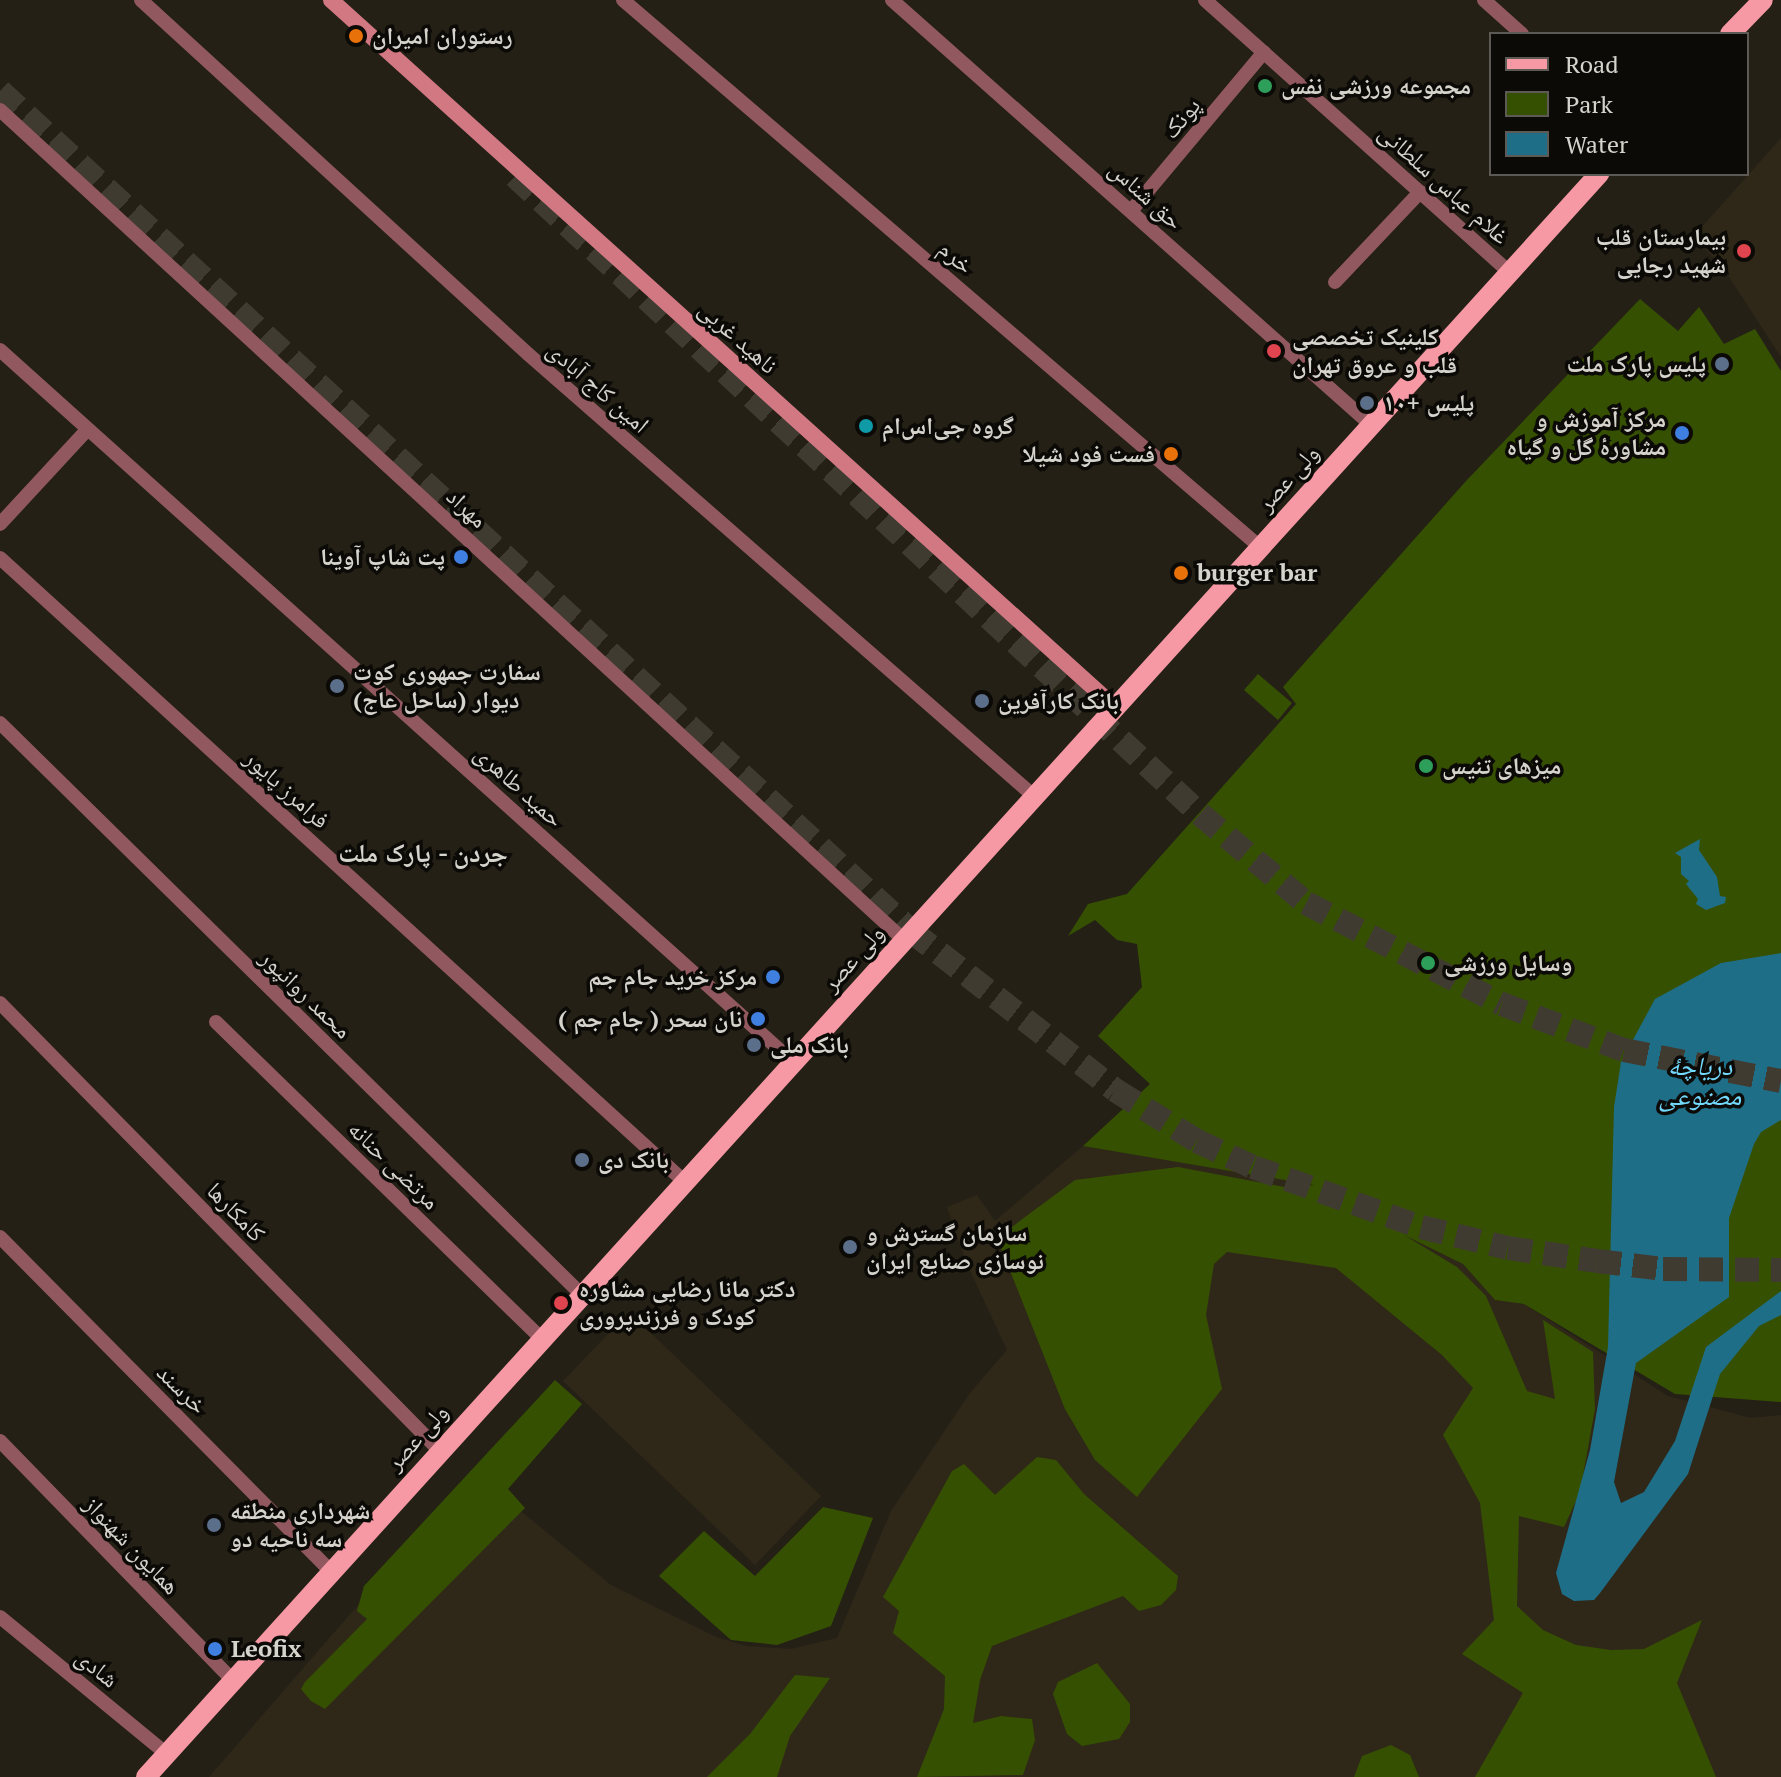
<!DOCTYPE html>
<html>
<head>
<meta charset="utf-8">
<style>
	body { margin:0 }
	#map { position:relative; width:1781px; height:1777px; overflow:hidden; background:#242016; font-family:"PT Serif","Noto Naskh Arabic",serif }
	div>[style] { position:absolute }
	.built>* { inset:0; background:#2f2819 }
	.green>* { inset:0; background:#365001 }
	.water>* { inset:0; background:#1f6e88 }
	.highway-tunnel>* { height:24px; margin-top:-12px; transform-origin:0; background:repeating-linear-gradient(90deg,#3f3b31 0 24px,transparent 0 36px) }
	.street>* { height:14px; margin:-7px; padding:0 7px; transform-origin:7px; border-radius:7px; background:#91595f }
	.secondary>* { height:16px; margin:-8px; padding:0 8px; transform-origin:8px; border-radius:8px; background:#d27883 }
	.primary>* { height:20px; margin:-10px; padding:0 10px; transform-origin:10px; border-radius:10px; background:#f699a4 }
	.dots>* { width:22px; height:22px; translate:-50% -50%; box-sizing:border-box; border:4px solid #0c0a06; border-radius:50% }
	span { translate:-50% -50%; white-space:nowrap; text-align:center; line-height:1.15; -webkit-text-stroke:7px #0c0a06; paint-order:stroke }
	.poi-label { font-size:24px; color:#d6d3cd; font-weight:700 }
	.left { translate:0 -50%; text-align:left }
	.right { translate:-100% -50%; text-align:right }
	.street-label { font-size:24px; color:#d6d3cd }
	.neighbourhood-label { font-size:26px; color:#d6d3cd; font-weight:700 }
	.water-label { font-size:26px; color:#74d9fe; font-style:italic }
	.legend { position:absolute; left:1489px; top:32px; width:260px; height:144px; box-sizing:border-box; background:#0c0a06; border:2px solid #5d5a56; margin:0; padding:10px 14px; list-style:none; font-size:24px; color:#d6d3cd }
	.legend li { display:flex; align-items:center; gap:16px; height:40px }
	.legend b { width:40px; border:2px solid #5d5a56 }
</style>
</head>
<body>
<div id="map">
	<div class="built">
		<i style="clip-path:polygon(1781px 138px,1781px 357px,1722px 266px,1693px 237px)"></i>
		<i style="clip-path:polygon(1083px 1146px,1319px 1185px,1463px 1264px,1495px 1300px,1524px 1304px,1668px 1396px,1751px 1418px,1781px 1415px,1781px 1777px,209px 1777px,473px 1472px,611px 1585px,716px 1637px,746px 1646px,791px 1649px,837px 1638px,891px 1511px,970px 1393px,1007px 1350px,967px 1264px,947px 1207px,977px 1195px,995px 1221px)"></i>
		<i style="clip-path:polygon(629px 1312px,821px 1496px,755px 1565px,563px 1381px)"></i>
	</div>
	<div class="green">
		<i style="clip-path:polygon(1640px 299px,1678px 331px,1699px 307px,1724px 344px,1755px 329px,1781px 371px,1781px 1402px,1675px 1394px,1524px 1304px,1495px 1300px,1463px 1264px,1404px 1235px,1457px 1267px,1486px 1296px,1527px 1391px,1555px 1399px,1543px 1320px,1593px 1352px,1595px 1409px,1580px 1492px,1564px 1527px,1519px 1516px,1517px 1606px,1543px 1630px,1576px 1645px,1611px 1650px,1644px 1649px,1702px 1620px,1677px 1683px,1716px 1777px,1475px 1777px,1523px 1693px,1462px 1654px,1494px 1620px,1480px 1503px,1443px 1435px,1473px 1388px,1442px 1355px,1336px 1268px,1227px 1252px,1214px 1264px,1206px 1315px,1222px 1389px,1137px 1497px,1095px 1460px,1065px 1409px,997px 1238px,1075px 1180px,1178px 1167px,1290px 1188px,1314px 1185px,1083px 1146px,1150px 1084px,1098px 1036px,1142px 987px,1137px 944px,1117px 940px,1095px 920px,1068px 936px,1088px 904px,1127px 894px,1296px 704px,1283px 687px,1466px 481px)"></i>
		<i style="clip-path:polygon(1258px 674px,1292px 703px,1278px 720px,1244px 690px)"></i>
		<i style="clip-path:polygon(555px 1380px,582px 1404px,508px 1489px,525px 1508px,325px 1709px,311px 1701px,301px 1689px,305px 1682px,367px 1619px,357px 1611px,364px 1586px)"></i>
		<i style="clip-path:polygon(1037px 1457px,1056px 1460px,1084px 1494px,1178px 1576px,1176px 1590px,1161px 1605px,1139px 1611px,1123px 1596px,992px 1646px,980px 1680px,973px 1723px,1001px 1716px,1032px 1719px,1035px 1740px,1023px 1775px,917px 1777px,944px 1709px,945px 1676px,893px 1633px,899px 1611px,883px 1597px,952px 1471px,964px 1464px,995px 1495px)"></i>
		<i style="clip-path:polygon(823px 1507px,873px 1518px,831px 1626px,777px 1645px,731px 1640px,659px 1576px,704px 1531px,755px 1576px)"></i>
		<i style="clip-path:polygon(1097px 1663px,1130px 1704px,1130px 1722px,1119px 1739px,1082px 1746px,1067px 1734px,1053px 1694px,1058px 1682px)"></i>
		<i style="clip-path:polygon(795px 1675px,830px 1678px,790px 1736px,777px 1777px,707px 1777px,750px 1734px)"></i>
		<i style="clip-path:polygon(1391px 1745px,1410px 1755px,1419px 1777px,1354px 1777px,1362px 1756px)"></i>
	</div>
	<div class="water">
		<i style="clip-path:polygon(1700px 839px,1699px 850px,1717px 877px,1720px 896px,1726px 897px,1725px 903px,1706px 910px,1696px 904px,1698px 899px,1686px 884px,1689px 881px,1681px 874px,1681px 857px,1675px 853px)"></i>
		<i style="clip-path:polygon(1781px 953px,1781px 1120px,1761px 1132px,1754px 1144px,1729px 1218px,1729px 1297px,1636px 1363px,1614px 1482px,1621px 1503px,1644px 1492px,1675px 1441px,1706px 1347px,1781px 1291px,1781px 1315px,1759px 1326px,1720px 1374px,1688px 1474px,1600px 1593px,1594px 1600px,1574px 1601px,1562px 1594px,1556px 1573px,1590px 1450px,1608px 1347px,1614px 1107px,1621px 1062px,1655px 999px,1721px 963px)"></i>
	</div>
	<div class="highway-tunnel">
		<i style="left:0;top:91px;width:1239px;rotate:42.68deg"></i>
		<i style="left:911px;top:931px;width:259px;rotate:37.9deg"></i>
		<i style="left:1115px;top:1090px;width:97px;rotate:31.9deg"></i>
		<i style="left:1197px;top:1141px;width:62px;rotate:24.9deg"></i>
		<i style="left:1253px;top:1167px;width:178px;rotate:19.7deg"></i>
		<i style="left:1421px;top:1227px;width:89px;rotate:13.6deg"></i>
		<i style="left:1508px;top:1248px;width:90px;rotate:8.3deg"></i>
		<i style="left:1597px;top:1261px;width:66px;rotate:6.9deg"></i>
		<i style="left:1663px;top:1269px;width:118px;rotate:0.5deg"></i>
		<i style="left:515px;top:176px;width:936px;rotate:42.97deg"></i>
		<i style="left:1200px;top:814px;width:138px;rotate:40deg"></i>
		<i style="left:1306px;top:903px;width:220px;rotate:27.3deg"></i>
		<i style="left:1502px;top:1004px;width:130px;rotate:20.7deg"></i>
		<i style="left:1624px;top:1050px;width:160px;rotate:11.2deg"></i>
	</div>
	<div class="street">
		<i style="left:141px;top:0;width:524px;rotate:42.45deg"></i>
		<i style="left:528px;top:354px;width:673px;rotate:41.15deg"></i>
		<i style="left:623px;top:0;width:840px;rotate:40.65deg"></i>
		<i style="left:892px;top:0;width:639px;rotate:41.57deg"></i>
		<i style="left:1205px;top:0;width:408px;rotate:41.8deg"></i>
		<i style="left:1484px;top:0;width:51px;rotate:41.8deg"></i>
		<i style="left:0;top:110px;width:1227px;rotate:42.56deg"></i>
		<i style="left:1131px;top:211px;width:207px;rotate:-50.1deg"></i>
		<i style="left:1335px;top:282px;width:124px;rotate:-46.6deg"></i>
		<i style="left:0;top:350px;width:1067px;rotate:41.92deg"></i>
		<i style="left:0;top:524px;width:129px;rotate:-47.2deg"></i>
		<i style="left:0;top:558px;width:928px;rotate:42.34deg"></i>
		<i style="left:0;top:723px;width:816px;rotate:44.5deg"></i>
		<i style="left:0;top:1003px;width:628px;rotate:45.52deg"></i>
		<i style="left:216px;top:1022px;width:455px;rotate:44.2deg"></i>
		<i style="left:0;top:1237px;width:472px;rotate:45.3deg"></i>
		<i style="left:0;top:1441px;width:334px;rotate:45.8deg"></i>
		<i style="left:0;top:1617px;width:216px;rotate:39.4deg"></i>
	</div>
	<div class="secondary">
		<i style="left:331px;top:0;width:1057px;rotate:42.05deg"></i>
	</div>
	<div class="primary">
		<i style="left:1730px;top:34px;width:47px;rotate:-45.9deg"></i>
		<i style="left:146px;top:1777px;width:2164px;rotate:-47.81deg"></i>
	</div>
	<div class="dots">
		<i style="left:356px;top:36px;background:#e8710a"></i>
		<i style="left:1265px;top:86px;background:#2e9e5b"></i>
		<i style="left:1744px;top:251px;background:#e0444e"></i>
		<i style="left:1274px;top:351px;background:#e0444e"></i>
		<i style="left:1722px;top:364px;background:#5c6f8a"></i>
		<i style="left:1367px;top:403px;background:#5c6f8a"></i>
		<i style="left:866px;top:426px;background:#0f9aa8"></i>
		<i style="left:1682px;top:433px;background:#3f7fe0"></i>
		<i style="left:1171px;top:454px;background:#e8710a"></i>
		<i style="left:461px;top:557px;background:#3f7fe0"></i>
		<i style="left:1181px;top:573px;background:#e8710a"></i>
		<i style="left:337px;top:686px;background:#5c6f8a"></i>
		<i style="left:982px;top:701px;background:#5c6f8a"></i>
		<i style="left:1426px;top:766px;background:#2e9e5b"></i>
		<i style="left:1428px;top:963px;background:#2e9e5b"></i>
		<i style="left:773px;top:977px;background:#3f7fe0"></i>
		<i style="left:758px;top:1019px;background:#3f7fe0"></i>
		<i style="left:754px;top:1045px;background:#5c6f8a"></i>
		<i style="left:582px;top:1160px;background:#5c6f8a"></i>
		<i style="left:850px;top:1247px;background:#5c6f8a"></i>
		<i style="left:561px;top:1303px;background:#e0444e"></i>
		<i style="left:214px;top:1525px;background:#5c6f8a"></i>
		<i style="left:215px;top:1649px;background:#3f7fe0"></i>
	</div>
	<div class="poi-label">
		<span class="left" style="left:372px;top:36px">رستوران امیران</span>
		<span class="left" style="left:1281px;top:86px">مجموعه ورزشی نفس</span>
		<span class="right" style="left:1726px;top:251px">بیمارستان قلب<br>شهید رجایی</span>
		<span class="left" style="left:1292px;top:351px">کلینیک تخصصی<br>قلب و عروق تهران</span>
		<span class="right" style="left:1706px;top:364px">پلیس پارک ملت</span>
		<span class="left" style="left:1383px;top:403px">پلیس +۱۰</span>
		<span class="right" style="left:1666px;top:433px">مرکز آموزش و<br>مشاورهٔ گل و گیاه</span>
		<span class="left" style="left:882px;top:426px">گروه جی‌اس‌ام</span>
		<span class="right" style="left:1155px;top:454px">فست فود شیلا</span>
		<span class="right" style="left:445px;top:557px">پت شاپ آوینا</span>
		<span class="left" style="left:1197px;top:573px">burger bar</span>
		<span class="left" style="left:353px;top:686px">سفارت جمهوری کوت<br>دیوار (ساحل عاج)</span>
		<span class="left" style="left:998px;top:701px">بانک کارآفرین</span>
		<span class="left" style="left:1442px;top:766px">میزهای تنیس</span>
		<span class="left" style="left:1444px;top:963px">وسایل ورزشی</span>
		<span class="right" style="left:757px;top:977px">مرکز خرید جام جم</span>
		<span class="right" style="left:742px;top:1019px">نان سحر ( جام جم )</span>
		<span class="left" style="left:770px;top:1045px">بانک ملی</span>
		<span class="left" style="left:598px;top:1160px">بانک دی</span>
		<span class="left" style="left:866px;top:1247px">سازمان گسترش و<br>نوسازی صنایع ایران</span>
		<span class="left" style="left:579px;top:1303px">دکتر مانا رضایی مشاوره<br>کودک و فرزندپروری</span>
		<span class="left" style="left:230px;top:1525px">شهرداری منطقه<br>سه ناحیه دو</span>
		<span class="left" style="left:231px;top:1649px">Leofix</span>
	</div>
	<div class="street-label">
		<span style="left:1181px;top:118px;rotate:-50deg">پونک</span>
		<span style="left:1444px;top:184px;rotate:42deg">غلام عباس سلطانی</span>
		<span style="left:1146px;top:195px;rotate:42deg">حق شناس</span>
		<span style="left:956px;top:257px;rotate:41deg">خرم</span>
		<span style="left:738px;top:337px;rotate:42deg">ناهید غربی</span>
		<span style="left:598px;top:387px;rotate:41deg">امین کاج آبادی</span>
		<span style="left:1288px;top:478px;rotate:-48deg">ولی عصر</span>
		<span style="left:467px;top:508px;rotate:43deg">مهراد</span>
		<span style="left:519px;top:786px;rotate:42deg">حمید طاهری</span>
		<span style="left:287px;top:789px;rotate:42deg">فرامرز پایور</span>
		<span style="left:853px;top:958px;rotate:-48deg">ولی عصر</span>
		<span style="left:306px;top:994px;rotate:44deg">محمد روانپور</span>
		<span style="left:394px;top:1165px;rotate:44deg">مرتضی حنانه</span>
		<span style="left:236px;top:1212px;rotate:46deg">کامکارها</span>
		<span style="left:182px;top:1389px;rotate:45deg">خرسند</span>
		<span style="left:417px;top:1437px;rotate:-48deg">ولی عصر</span>
		<span style="left:132px;top:1545px;rotate:46deg">همایون شهنواز</span>
		<span style="left:97px;top:1668px;rotate:39deg">شادی</span>
	</div>
	<div class="neighbourhood-label">
		<span style="left:423px;top:853px">جردن - پارک ملت</span>
	</div>
	<div class="water-label">
		<span style="left:1700px;top:1081px">دریاچهٔ<br>مصنوعی</span>
	</div>
	<ul class="legend">
	<li><b style="height:10px;background:#f699a4"></b>Road</li>
	<li><b style="height:22px;background:#365001"></b>Park</li>
	<li><b style="height:22px;background:#1f6e88"></b>Water</li>
	</ul>
</div>
</body>
</html>
